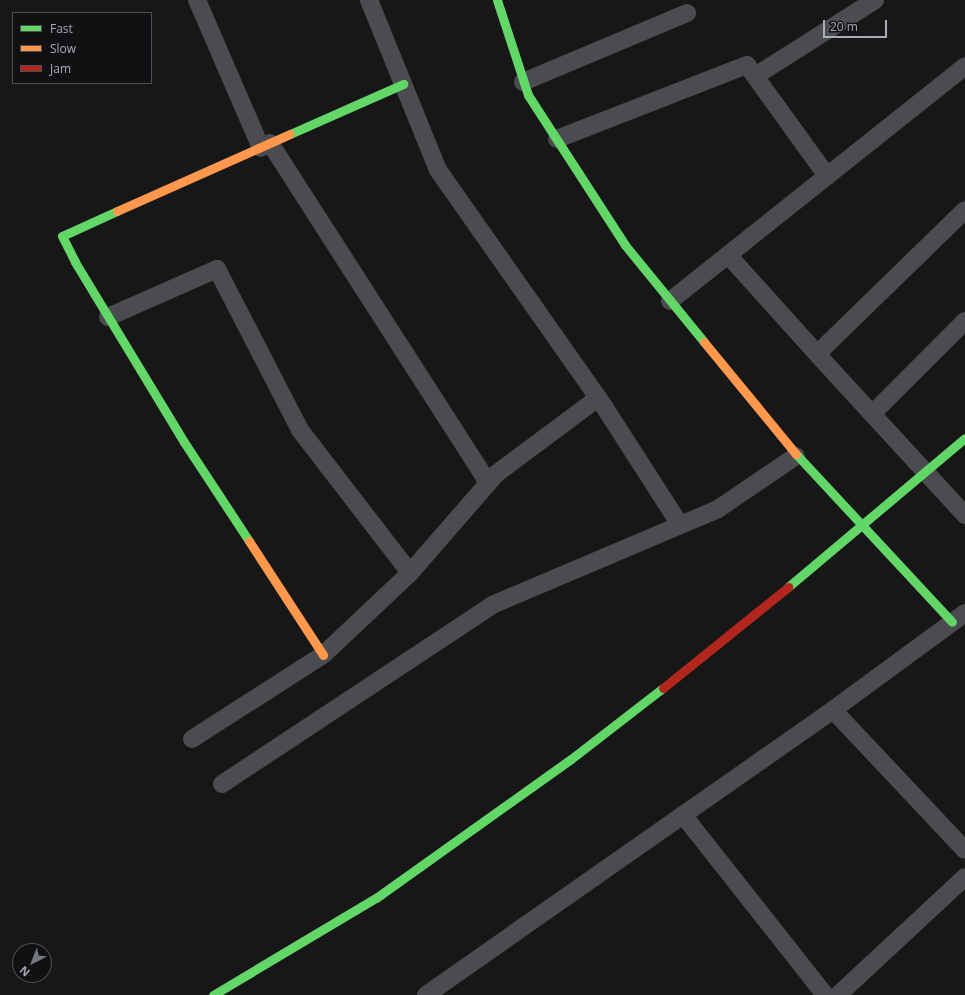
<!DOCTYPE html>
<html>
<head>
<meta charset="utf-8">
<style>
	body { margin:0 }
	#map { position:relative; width:965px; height:995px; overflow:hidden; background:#171717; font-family:"Open Sans",sans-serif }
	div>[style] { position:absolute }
	.street>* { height:18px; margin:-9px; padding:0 9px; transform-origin:9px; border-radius:9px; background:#4b4c50 }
	.fast>* { height:9px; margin:-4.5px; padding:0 4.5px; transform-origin:4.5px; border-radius:4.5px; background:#63d668 }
	.slow>* { height:9px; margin:-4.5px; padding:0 4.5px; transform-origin:4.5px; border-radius:4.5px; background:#ff974d }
	.jam>* { height:9px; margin:-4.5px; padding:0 4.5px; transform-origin:4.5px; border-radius:4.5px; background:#b3261e }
	span { translate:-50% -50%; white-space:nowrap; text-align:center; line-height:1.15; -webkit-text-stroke:3px #111113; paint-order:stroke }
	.legend { position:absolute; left:12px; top:12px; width:140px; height:72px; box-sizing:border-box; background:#111113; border:1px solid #4d4f55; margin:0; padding:5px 7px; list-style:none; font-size:12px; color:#a8adb8 }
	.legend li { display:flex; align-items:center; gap:8px; height:20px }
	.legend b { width:20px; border:1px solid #4d4f55 }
	.north { position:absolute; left:12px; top:943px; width:40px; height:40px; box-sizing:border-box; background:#111113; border:1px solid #4d4f55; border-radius:50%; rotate:222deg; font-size:11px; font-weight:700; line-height:16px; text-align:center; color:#a8adb8 }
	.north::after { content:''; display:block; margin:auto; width:14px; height:18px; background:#757880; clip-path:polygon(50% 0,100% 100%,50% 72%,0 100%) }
	.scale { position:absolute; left:823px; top:20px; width:64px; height:18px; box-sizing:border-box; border:2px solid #a8adb8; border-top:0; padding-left:5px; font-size:12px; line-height:14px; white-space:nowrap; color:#a8adb8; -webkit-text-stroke:3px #111113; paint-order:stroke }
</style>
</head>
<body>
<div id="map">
	<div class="street">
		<i style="left:197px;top:0;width:161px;rotate:66.6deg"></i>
		<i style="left:369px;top:0;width:183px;rotate:67.9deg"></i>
		<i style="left:438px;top:170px;width:291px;rotate:54.9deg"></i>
		<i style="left:605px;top:408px;width:139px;rotate:57.3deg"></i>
		<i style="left:755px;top:76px;width:142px;rotate:-32.3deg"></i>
		<i style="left:523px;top:82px;width:178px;rotate:-22.8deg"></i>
		<i style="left:557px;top:139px;width:204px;rotate:-21.3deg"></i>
		<i style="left:747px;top:65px;width:137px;rotate:54.2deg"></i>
		<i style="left:270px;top:143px;width:404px;rotate:57.3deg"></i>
		<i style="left:965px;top:210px;width:206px;rotate:135.8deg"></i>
		<i style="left:817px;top:354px;width:219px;rotate:47.4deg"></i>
		<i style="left:728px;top:255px;width:133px;rotate:48deg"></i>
		<i style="left:670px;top:301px;width:377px;rotate:-38.5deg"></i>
		<i style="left:108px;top:317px;width:119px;rotate:-23.8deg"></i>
		<i style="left:217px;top:269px;width:181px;rotate:62.7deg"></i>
		<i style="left:300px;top:430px;width:180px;rotate:52.4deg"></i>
		<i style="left:872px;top:414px;width:132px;rotate:-45deg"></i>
		<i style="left:965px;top:613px;width:164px;rotate:143.7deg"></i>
		<i style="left:833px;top:710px;width:192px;rotate:46.7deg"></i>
		<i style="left:192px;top:739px;width:156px;rotate:-32.7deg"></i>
		<i style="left:323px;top:655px;width:120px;rotate:-43.3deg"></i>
		<i style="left:410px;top:573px;width:131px;rotate:-49deg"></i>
		<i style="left:496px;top:474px;width:127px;rotate:-36.7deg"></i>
		<i style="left:222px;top:784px;width:324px;rotate:-33.5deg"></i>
		<i style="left:492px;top:605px;width:246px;rotate:-23deg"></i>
		<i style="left:718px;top:509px;width:94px;rotate:-34.2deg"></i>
		<i style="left:683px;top:815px;width:229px;rotate:51.7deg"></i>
		<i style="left:426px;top:995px;width:497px;rotate:-35deg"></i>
		<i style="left:838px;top:995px;width:173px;rotate:-42.9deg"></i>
	</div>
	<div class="fast">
		<i style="left:497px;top:0;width:100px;rotate:71.9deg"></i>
		<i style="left:528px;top:95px;width:179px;rotate:57.1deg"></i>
		<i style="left:625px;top:245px;width:125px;rotate:50.8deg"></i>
		<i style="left:290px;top:134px;width:124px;rotate:-23.9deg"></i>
		<i style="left:117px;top:211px;width:60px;rotate:155.6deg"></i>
		<i style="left:62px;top:236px;width:29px;rotate:63deg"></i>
		<i style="left:75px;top:262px;width:210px;rotate:58.8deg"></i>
		<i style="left:184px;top:442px;width:118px;rotate:56.7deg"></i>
		<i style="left:796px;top:454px;width:229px;rotate:47.1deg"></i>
		<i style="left:788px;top:587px;width:231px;rotate:-40.1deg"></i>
		<i style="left:213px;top:995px;width:190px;rotate:-30.8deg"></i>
		<i style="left:376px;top:898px;width:239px;rotate:-35.5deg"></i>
		<i style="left:571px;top:759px;width:116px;rotate:-37.7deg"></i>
	</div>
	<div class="slow">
		<i style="left:117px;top:211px;width:189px;rotate:-24deg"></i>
		<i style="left:704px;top:342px;width:145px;rotate:50.6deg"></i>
		<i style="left:249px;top:541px;width:136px;rotate:57deg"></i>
	</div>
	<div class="jam">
		<i style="left:663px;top:688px;width:161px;rotate:-38.9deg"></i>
	</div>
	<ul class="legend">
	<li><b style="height:5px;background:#63d668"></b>Fast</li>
	<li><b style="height:5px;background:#ff974d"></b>Slow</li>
	<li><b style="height:5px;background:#b3261e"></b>Jam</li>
	</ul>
	<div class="north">N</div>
	<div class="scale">20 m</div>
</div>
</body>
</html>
